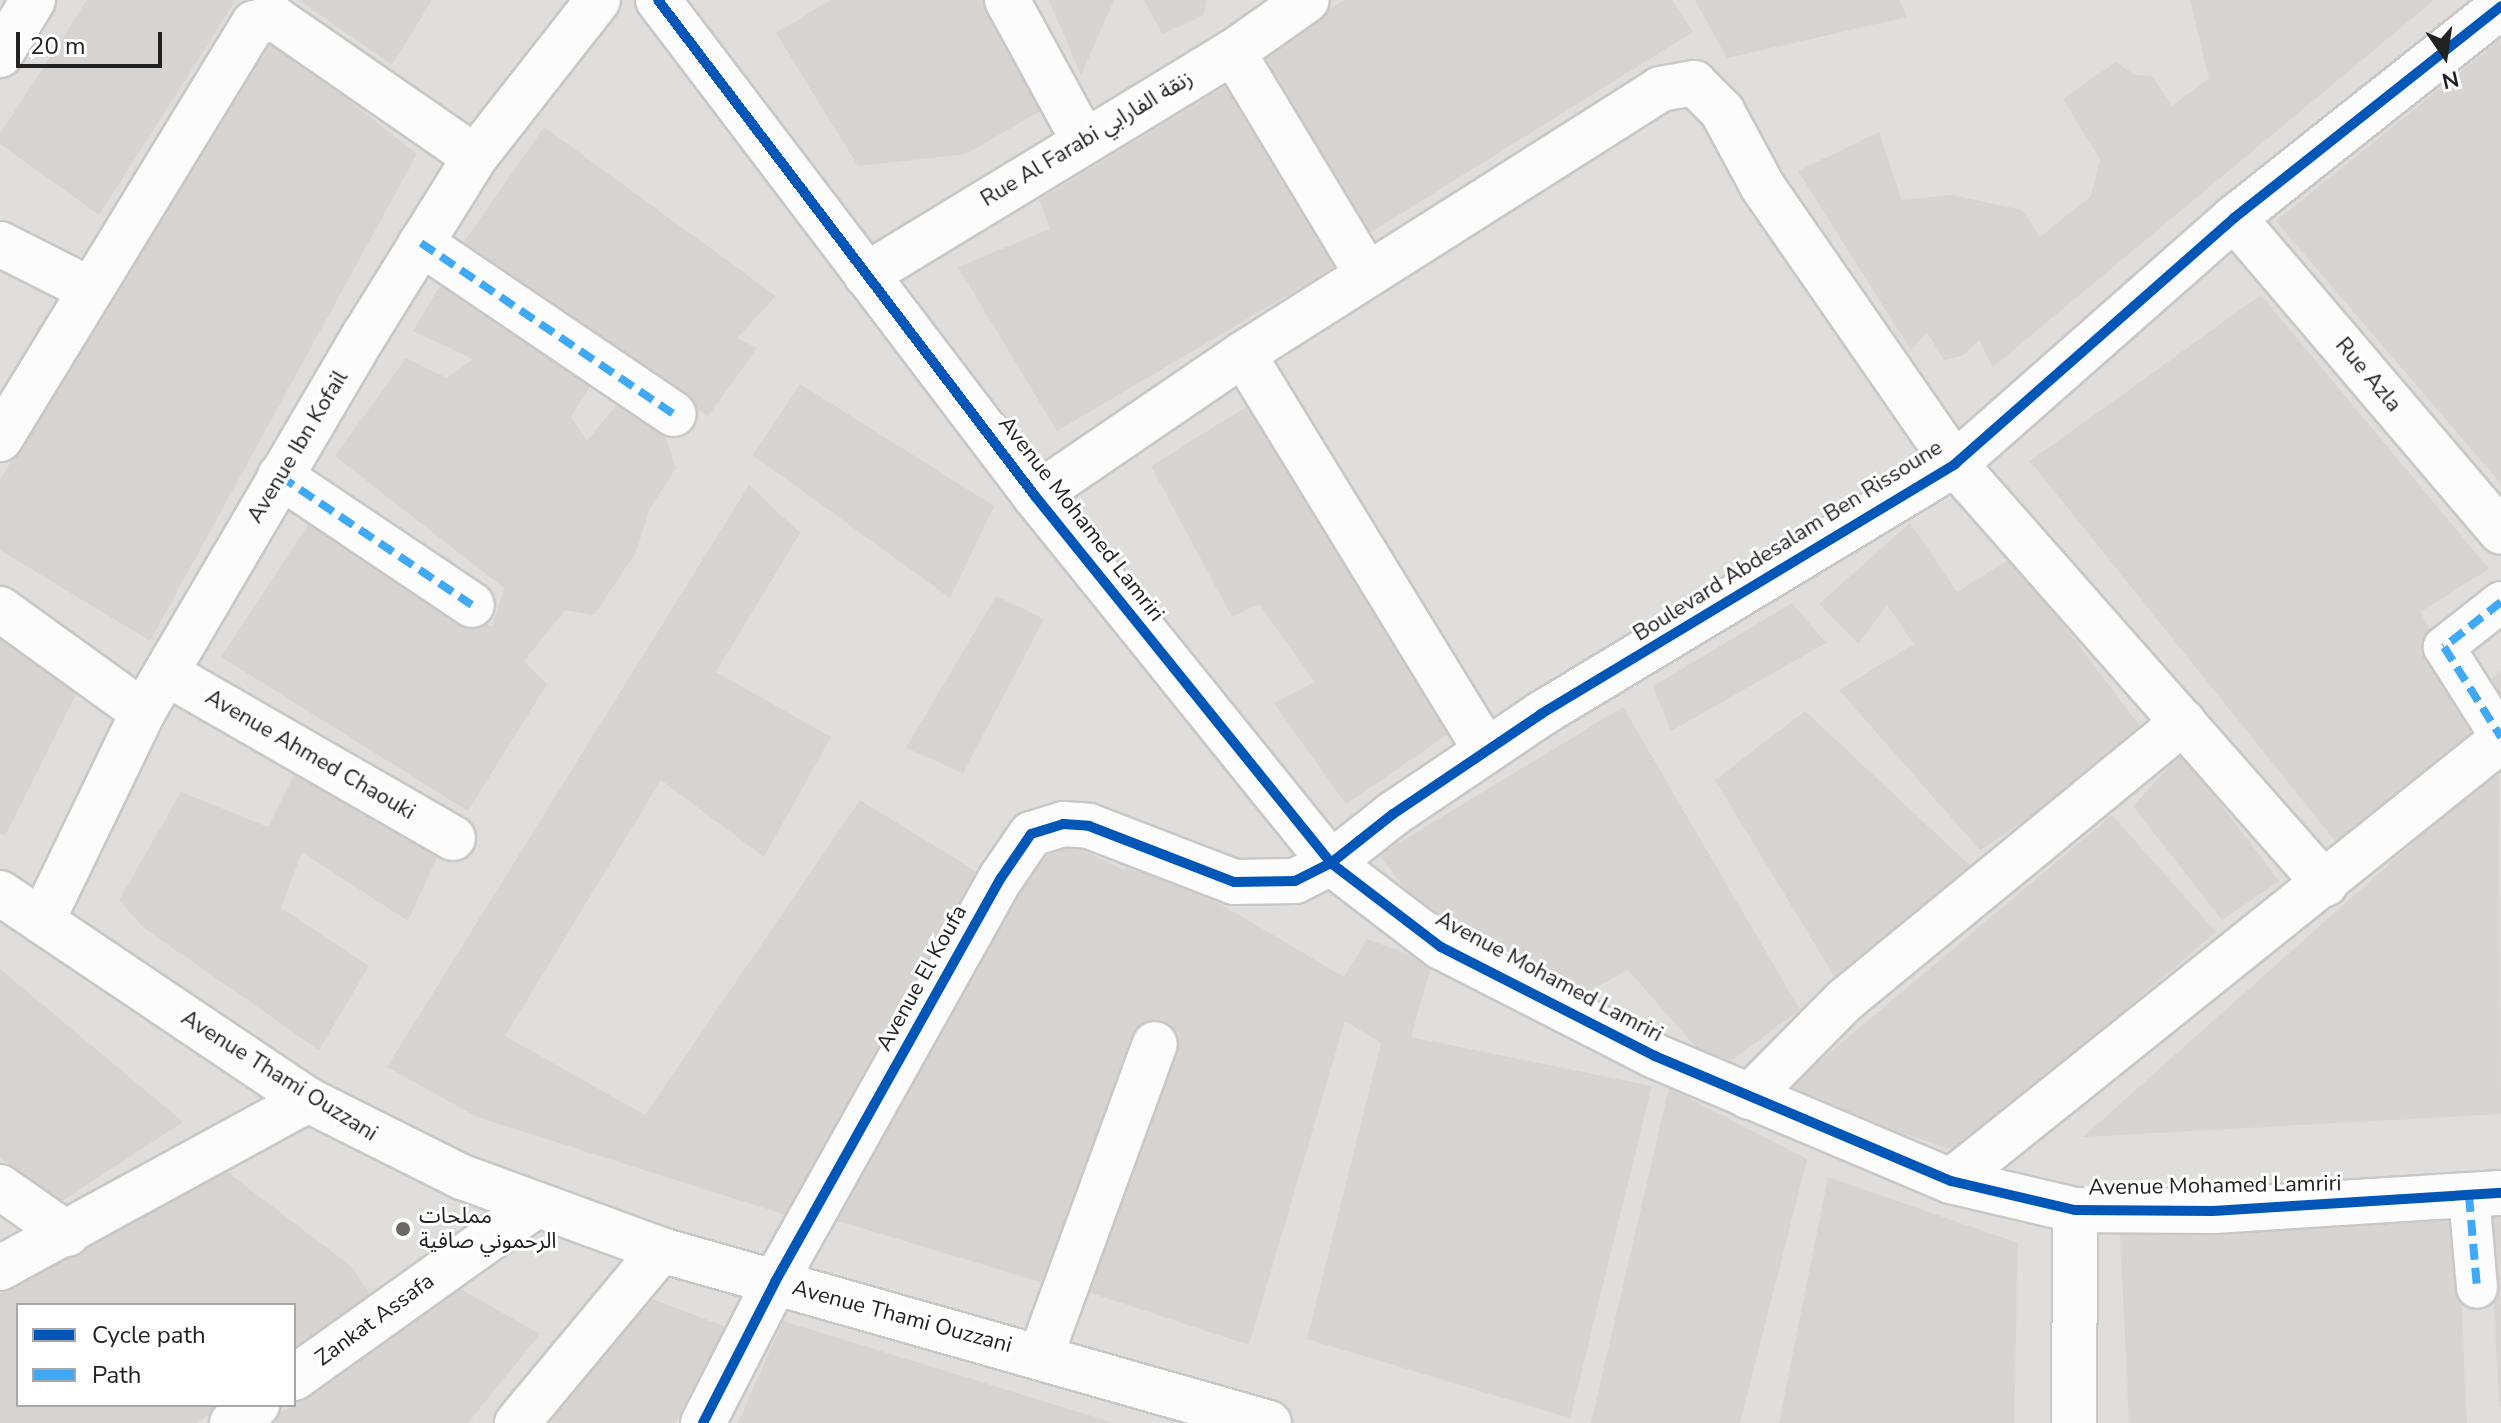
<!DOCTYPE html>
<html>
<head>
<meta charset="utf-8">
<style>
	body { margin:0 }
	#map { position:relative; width:2501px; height:1423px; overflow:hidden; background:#f0eeeb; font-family:"Nunito Sans","Noto Sans Arabic",sans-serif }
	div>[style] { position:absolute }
	.residential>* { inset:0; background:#dfdedc }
	.building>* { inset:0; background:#d7d4d2 }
	.roads { filter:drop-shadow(2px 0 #c9c8c7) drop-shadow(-2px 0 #c9c8c7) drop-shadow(0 2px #c9c8c7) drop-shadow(0 -2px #c9c8c7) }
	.pedestrian>* { height:40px; margin:-20px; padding:0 20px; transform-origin:20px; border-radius:20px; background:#fdfcfc }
	.minor>* { height:44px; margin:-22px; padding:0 22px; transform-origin:22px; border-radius:22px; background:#fdfcfc }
	.tertiary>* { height:44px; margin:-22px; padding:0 22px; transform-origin:22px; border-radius:22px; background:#fdfcfc }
	.quiet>* { height:8px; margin-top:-4px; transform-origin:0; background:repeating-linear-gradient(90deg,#3fa9f5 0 16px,transparent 0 24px) }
	.cycleway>* { height:10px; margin:-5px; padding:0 5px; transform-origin:5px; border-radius:5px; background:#0057b8 }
	.dots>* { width:22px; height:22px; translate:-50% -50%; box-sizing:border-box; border:4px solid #fff; border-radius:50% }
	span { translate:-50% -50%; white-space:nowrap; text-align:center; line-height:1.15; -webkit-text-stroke:6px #fff; paint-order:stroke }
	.street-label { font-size:22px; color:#222 }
	.poi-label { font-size:22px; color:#222 }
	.left { translate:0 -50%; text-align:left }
	.legend { position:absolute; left:16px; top:1303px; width:280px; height:104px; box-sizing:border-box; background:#fff; border:2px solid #a7a7a7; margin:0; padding:10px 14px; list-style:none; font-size:24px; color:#222 }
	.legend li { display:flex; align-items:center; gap:16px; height:40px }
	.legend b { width:40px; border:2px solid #a7a7a7 }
	.north { position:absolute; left:2405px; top:16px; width:80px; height:80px; -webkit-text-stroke:6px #fff; paint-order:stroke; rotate:167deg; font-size:22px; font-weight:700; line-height:32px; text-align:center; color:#222 }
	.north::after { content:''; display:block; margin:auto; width:28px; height:36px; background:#222; clip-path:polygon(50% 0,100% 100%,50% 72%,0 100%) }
	.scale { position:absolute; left:16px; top:32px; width:146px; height:36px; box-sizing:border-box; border:4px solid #222; border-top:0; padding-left:10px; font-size:24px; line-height:28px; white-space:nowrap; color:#222; -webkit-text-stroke:6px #fff; paint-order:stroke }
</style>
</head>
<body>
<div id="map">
	<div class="residential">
		<i style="clip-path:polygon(evenodd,0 0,2501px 0,2501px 1423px,0 1423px,0 0,18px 1305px,294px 1305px,294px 1405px,18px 1405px,18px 1305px)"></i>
	</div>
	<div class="building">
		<i style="clip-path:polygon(87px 0,236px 0,99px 215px,0 144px,0 134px)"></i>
		<i style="clip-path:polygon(299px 0,432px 0,392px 65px)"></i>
		<i style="clip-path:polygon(831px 0,984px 0,1054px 103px,966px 154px,858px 166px,776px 33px)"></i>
		<i style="clip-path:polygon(1049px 0,1114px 0,1081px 75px)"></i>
		<i style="clip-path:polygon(1144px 0,1206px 0,1204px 15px,1162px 34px)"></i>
		<i style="clip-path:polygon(1344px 0,1672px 0,1693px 32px,1363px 237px,1257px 54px)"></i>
		<i style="clip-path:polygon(1695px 0,1899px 0,1907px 17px,1727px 58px)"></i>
		<i style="clip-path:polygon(2190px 0,2434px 0,1993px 367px,1979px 340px,1962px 356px,1944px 360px,1927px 332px,1911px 350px,1798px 171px,1879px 132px,1902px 200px,1952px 195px,2022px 210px,2040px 237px,2091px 196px,2100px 159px,2063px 99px,2116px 62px,2135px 75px,2152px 76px,2172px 106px,2209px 78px)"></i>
		<i style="clip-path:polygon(271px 24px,358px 85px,351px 102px,417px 154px,150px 641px,0 550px,0 480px)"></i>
		<i style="clip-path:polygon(2501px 39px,2501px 484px,2276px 221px)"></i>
		<i style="clip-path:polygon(1229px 84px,1340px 264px,1057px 431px,958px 267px,1050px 229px,1039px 200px)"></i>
		<i style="clip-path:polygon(544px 127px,776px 296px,737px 338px,757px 348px,708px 416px,463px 243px)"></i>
		<i style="clip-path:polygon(444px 279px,595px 378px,571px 417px,587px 441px,619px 402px,664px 433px,676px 468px,650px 508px,636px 552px,594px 615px,565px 610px,524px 661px,547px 684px,468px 811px,221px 657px,317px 511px,492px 627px,504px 588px,335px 456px,406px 358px,447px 378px,473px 359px,413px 331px)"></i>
		<i style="clip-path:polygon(2261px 295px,2489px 569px,2420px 612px,2486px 723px,2340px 847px,2030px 461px)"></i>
		<i style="clip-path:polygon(800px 384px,994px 506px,950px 598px,753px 455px)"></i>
		<i style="clip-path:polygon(1254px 402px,1454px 730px,1346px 804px,1274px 703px,1315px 682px,1259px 604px,1232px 617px,1151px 466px)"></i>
		<i style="clip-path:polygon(749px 485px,800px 533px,716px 672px,831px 737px,764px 857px,661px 780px,505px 1036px,645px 1115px,860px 800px,985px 877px,802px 1220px,477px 1117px,387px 1067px)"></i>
		<i style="clip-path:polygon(1910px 523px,1957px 592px,2013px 557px,2150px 740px,1980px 850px,1839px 690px,1914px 644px,1887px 605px,1858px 644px,1819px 604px)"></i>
		<i style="clip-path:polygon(996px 596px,1044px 619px,963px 773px,906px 748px)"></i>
		<i style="clip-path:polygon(1792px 603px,1826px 643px,1671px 731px,1653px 686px)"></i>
		<i style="clip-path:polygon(0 623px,84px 678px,5px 836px,0 833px)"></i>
		<i style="clip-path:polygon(2501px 670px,2501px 713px,2482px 687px)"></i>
		<i style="clip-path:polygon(1623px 707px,1800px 1010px,1717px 1071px,1628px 970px,1585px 993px,1429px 920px,1379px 855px)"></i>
		<i style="clip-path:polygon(1805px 711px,1980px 875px,1836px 979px,1715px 780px)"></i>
		<i style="clip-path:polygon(2182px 753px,2279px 881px,2222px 920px,2133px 806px)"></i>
		<i style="clip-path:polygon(301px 761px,442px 846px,408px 921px,302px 852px,281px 908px,369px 966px,319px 1050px,144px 928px,119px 900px,181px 792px,268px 827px)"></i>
		<i style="clip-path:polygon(2499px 766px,2501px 1114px,2083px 1137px)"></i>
		<i style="clip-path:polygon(2112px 815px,2216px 932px,1959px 1152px,1782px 1093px)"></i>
		<i style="clip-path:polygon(1046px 832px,1124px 870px,1139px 856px,1344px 977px,1367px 939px,1432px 963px,1411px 1037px,1652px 1086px,1570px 1418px,1307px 1339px,1381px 1043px,1345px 1021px,1249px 1345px,1073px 1287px,1164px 1046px,1142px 1022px,1044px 1283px,838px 1221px)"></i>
		<i style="clip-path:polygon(0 969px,183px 1122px,62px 1201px,0 1158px)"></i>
		<i style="clip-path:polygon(1669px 1088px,1807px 1159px,1740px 1423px,1591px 1423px)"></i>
		<i style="clip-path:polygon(219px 1166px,351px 1266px,376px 1303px,294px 1357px,294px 1305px,18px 1305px,18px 1405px,223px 1405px,196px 1423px,0 1423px,0 1294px)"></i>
		<i style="clip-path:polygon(1828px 1177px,2018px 1243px,2014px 1423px,1779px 1423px)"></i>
		<i style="clip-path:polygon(2501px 1203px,2501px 1406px,2499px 1406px,2489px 1204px)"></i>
		<i style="clip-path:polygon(2457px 1215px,2467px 1423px,2129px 1423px,2120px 1231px)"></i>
		<i style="clip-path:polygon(450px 1283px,540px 1334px,468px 1423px,262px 1423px,294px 1405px,294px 1399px)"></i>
		<i style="clip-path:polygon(652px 1299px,726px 1327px,675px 1423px,545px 1423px)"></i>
		<i style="clip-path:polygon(783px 1321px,1111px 1422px,1111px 1423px,738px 1423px)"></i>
	</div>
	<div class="roads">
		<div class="pedestrian">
			<i style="left:2501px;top:602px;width:73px;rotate:141.7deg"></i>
			<i style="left:2444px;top:647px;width:107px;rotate:57.7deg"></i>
			<i style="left:2469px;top:1196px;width:92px;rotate:85deg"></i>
		</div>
		<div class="minor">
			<i style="left:658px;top:0;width:623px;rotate:52.76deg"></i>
			<i style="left:1035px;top:496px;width:471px;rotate:51.1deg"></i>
			<i style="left:1331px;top:863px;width:138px;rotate:37.4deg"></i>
			<i style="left:1441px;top:947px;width:240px;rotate:27deg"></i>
			<i style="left:1655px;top:1056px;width:321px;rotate:22.9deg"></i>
			<i style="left:1951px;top:1181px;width:127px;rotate:13.2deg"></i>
			<i style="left:2075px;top:1210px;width:138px;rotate:0.4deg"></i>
			<i style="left:2213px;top:1211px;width:289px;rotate:-3.6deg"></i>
			<i style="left:1007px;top:0;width:161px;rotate:61.4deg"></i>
			<i style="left:1233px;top:52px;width:259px;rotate:58.9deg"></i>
			<i style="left:0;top:55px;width:64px;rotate:-59deg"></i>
			<i style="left:2234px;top:218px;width:412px;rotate:49.6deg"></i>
			<i style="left:421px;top:243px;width:305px;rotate:34.1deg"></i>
			<i style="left:0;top:244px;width:100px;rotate:26.8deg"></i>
			<i style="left:866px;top:275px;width:429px;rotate:-31.3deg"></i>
			<i style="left:1233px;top:52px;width:90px;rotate:-35.1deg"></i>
			<i style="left:1243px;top:354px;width:465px;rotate:58.5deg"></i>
			<i style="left:0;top:439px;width:487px;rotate:-58.6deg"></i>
			<i style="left:254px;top:23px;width:21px;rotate:-14deg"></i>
			<i style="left:274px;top:18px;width:244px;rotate:34.7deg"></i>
			<i style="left:280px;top:476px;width:231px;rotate:33.9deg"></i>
			<i style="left:1035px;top:496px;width:252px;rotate:-34.3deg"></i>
			<i style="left:1243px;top:354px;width:494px;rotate:-32.4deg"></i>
			<i style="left:1660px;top:89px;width:35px;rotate:-10deg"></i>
			<i style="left:1694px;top:83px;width:40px;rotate:45deg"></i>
			<i style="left:1722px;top:111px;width:86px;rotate:61.7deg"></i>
			<i style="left:1763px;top:187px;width:337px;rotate:55.3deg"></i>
			<i style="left:1955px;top:464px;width:560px;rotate:48.62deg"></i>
			<i style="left:0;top:609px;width:176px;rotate:35.8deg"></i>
			<i style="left:166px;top:673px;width:331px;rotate:29.9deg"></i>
			<i style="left:42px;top:921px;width:232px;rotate:-64.2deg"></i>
			<i style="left:143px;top:712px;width:438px;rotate:-59.6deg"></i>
			<i style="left:365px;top:334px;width:208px;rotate:-58.1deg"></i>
			<i style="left:475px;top:157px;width:199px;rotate:-51.9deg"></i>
			<i style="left:1749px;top:1097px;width:136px;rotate:-45.3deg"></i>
			<i style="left:1845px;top:1000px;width:438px;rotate:-39.4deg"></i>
			<i style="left:1951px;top:1181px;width:705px;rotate:-38.72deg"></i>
			<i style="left:0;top:1187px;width:82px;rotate:35deg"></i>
			<i style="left:0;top:1268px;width:351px;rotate:-28.6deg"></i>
			<i style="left:1041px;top:1355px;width:331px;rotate:-69.9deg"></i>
			<i style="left:294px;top:1378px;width:295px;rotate:-35.5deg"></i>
			<i style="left:232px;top:1423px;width:31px;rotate:-36deg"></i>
			<i style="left:517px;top:1423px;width:225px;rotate:-50.2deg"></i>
			<i style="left:703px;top:1423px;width:158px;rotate:-62.9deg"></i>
			<i style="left:775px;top:1282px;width:463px;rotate:-60.8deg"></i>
			<i style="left:1001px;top:878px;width:53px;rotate:-55.7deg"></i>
			<i style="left:1031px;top:834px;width:34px;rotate:-17deg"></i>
			<i style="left:1063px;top:824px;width:26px;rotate:4deg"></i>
			<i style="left:1089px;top:826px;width:155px;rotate:21.1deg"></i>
			<i style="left:1234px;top:882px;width:61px;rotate:-0.9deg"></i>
			<i style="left:1295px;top:881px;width:40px;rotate:-26.6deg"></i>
			<i style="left:1331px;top:863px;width:79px;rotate:-38.3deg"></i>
			<i style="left:1393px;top:814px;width:179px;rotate:-34deg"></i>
			<i style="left:1541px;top:714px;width:484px;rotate:-31.1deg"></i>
			<i style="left:1955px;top:464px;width:372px;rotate:-41.4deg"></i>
			<i style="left:2234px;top:218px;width:341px;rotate:-38.4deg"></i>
			<i style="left:2074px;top:1423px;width:213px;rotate:-89.7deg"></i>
		</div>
		<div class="tertiary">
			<i style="left:0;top:893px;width:371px;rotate:33.9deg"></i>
			<i style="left:308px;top:1100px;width:172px;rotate:26.6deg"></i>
			<i style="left:462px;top:1177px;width:212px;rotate:20.1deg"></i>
			<i style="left:661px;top:1250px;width:632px;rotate:15.88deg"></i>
		</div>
	</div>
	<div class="quiet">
		<i style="left:421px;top:243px;width:305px;rotate:34.1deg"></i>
		<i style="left:280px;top:476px;width:231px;rotate:33.9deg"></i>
		<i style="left:2501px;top:602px;width:73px;rotate:141.7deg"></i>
		<i style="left:2444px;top:647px;width:107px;rotate:57.7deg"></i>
		<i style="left:2469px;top:1196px;width:92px;rotate:85deg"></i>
	</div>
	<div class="cycleway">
		<i style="left:658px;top:0;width:623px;rotate:52.76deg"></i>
		<i style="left:1035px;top:496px;width:471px;rotate:51.1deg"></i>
		<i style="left:1331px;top:863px;width:138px;rotate:37.4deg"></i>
		<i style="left:1441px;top:947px;width:240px;rotate:27deg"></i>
		<i style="left:1655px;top:1056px;width:321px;rotate:22.9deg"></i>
		<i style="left:1951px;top:1181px;width:127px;rotate:13.2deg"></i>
		<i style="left:2075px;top:1210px;width:138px;rotate:0.4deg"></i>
		<i style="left:2213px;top:1211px;width:289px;rotate:-3.6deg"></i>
		<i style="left:703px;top:1423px;width:158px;rotate:-62.9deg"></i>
		<i style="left:775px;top:1282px;width:463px;rotate:-60.8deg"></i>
		<i style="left:1001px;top:878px;width:53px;rotate:-55.7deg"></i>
		<i style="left:1031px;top:834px;width:34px;rotate:-17deg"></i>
		<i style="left:1063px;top:824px;width:26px;rotate:4deg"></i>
		<i style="left:1089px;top:826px;width:155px;rotate:21.1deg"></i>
		<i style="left:1234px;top:882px;width:61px;rotate:-0.9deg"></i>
		<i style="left:1295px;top:881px;width:40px;rotate:-26.6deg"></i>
		<i style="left:1331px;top:863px;width:79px;rotate:-38.3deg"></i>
		<i style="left:1393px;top:814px;width:179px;rotate:-34deg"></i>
		<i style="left:1541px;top:714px;width:484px;rotate:-31.1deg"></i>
		<i style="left:1955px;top:464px;width:372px;rotate:-41.4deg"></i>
		<i style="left:2234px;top:218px;width:341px;rotate:-38.4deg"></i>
	</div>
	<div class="dots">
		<i style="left:403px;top:1229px;background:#6a6968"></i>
	</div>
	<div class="street-label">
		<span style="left:1087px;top:139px;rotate:-31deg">Rue Al Farabi زنقة الفارابي</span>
		<span style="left:2368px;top:375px;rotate:50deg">Rue Azla</span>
		<span style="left:298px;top:447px;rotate:-59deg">Avenue Ibn Kofail</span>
		<span style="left:1081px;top:519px;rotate:52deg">Avenue Mohamed Lamriri</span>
		<span style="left:1788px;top:541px;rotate:-32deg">Boulevard Abdesalam Ben Rissoune</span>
		<span style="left:310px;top:755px;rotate:30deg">Avenue Ahmed Chaouki</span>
		<span style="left:1549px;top:977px;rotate:28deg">Avenue Mohamed Lamriri</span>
		<span style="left:922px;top:978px;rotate:-61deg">Avenue El Koufa</span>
		<span style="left:279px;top:1076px;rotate:32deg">Avenue Thami Ouzzani</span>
		<span style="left:2215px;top:1186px;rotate:-1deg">Avenue Mohamed Lamriri</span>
		<span style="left:902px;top:1317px;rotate:15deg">Avenue Thami Ouzzani</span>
		<span style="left:375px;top:1320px;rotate:-36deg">Zankat Assafa</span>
	</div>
	<div class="poi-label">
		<span class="left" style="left:419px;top:1229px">مملحات<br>الرحموني صافية</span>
	</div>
	<ul class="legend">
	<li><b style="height:10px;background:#0057b8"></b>Cycle path</li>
	<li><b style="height:10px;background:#3fa9f5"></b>Path</li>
	</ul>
	<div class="north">N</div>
	<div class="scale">20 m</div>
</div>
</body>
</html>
